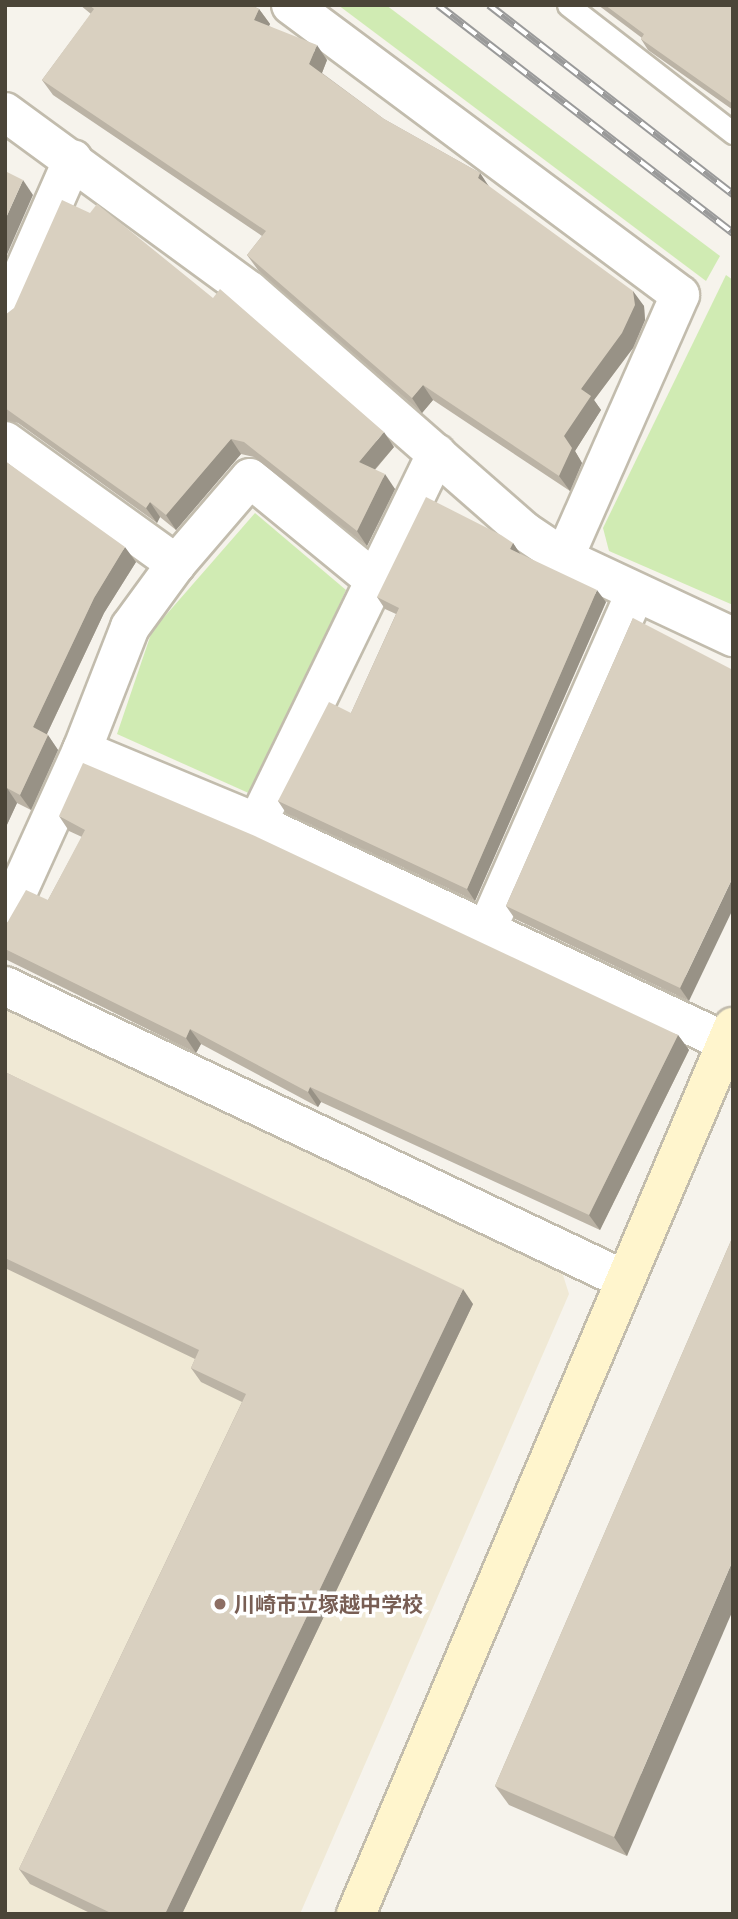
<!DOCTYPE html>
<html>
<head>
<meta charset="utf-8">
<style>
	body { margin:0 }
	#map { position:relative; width:738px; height:1919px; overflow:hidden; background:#f6f3ec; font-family:"Open Sans","Noto Sans JP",sans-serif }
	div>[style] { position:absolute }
	.education>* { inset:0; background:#f0e9d5 }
	.green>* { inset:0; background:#d0ebb3 }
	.roads { filter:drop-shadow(2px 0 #c2bcad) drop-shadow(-2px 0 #c2bcad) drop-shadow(0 2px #c2bcad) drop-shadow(0 -2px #c2bcad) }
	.lane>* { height:21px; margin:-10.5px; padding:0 10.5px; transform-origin:10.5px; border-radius:10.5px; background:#fff }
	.street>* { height:38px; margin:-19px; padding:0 19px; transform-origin:19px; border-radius:19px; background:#fff }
	.secondary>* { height:38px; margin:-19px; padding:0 19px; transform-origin:19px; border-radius:19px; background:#fff5cd }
	.rail>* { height:8px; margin-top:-4px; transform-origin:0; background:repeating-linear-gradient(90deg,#fff 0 16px,#9a9a9a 0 32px); box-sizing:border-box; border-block:2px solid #9a9a9a }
	.wall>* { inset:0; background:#bbb3a5 }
	.shaded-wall>* { inset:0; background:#989286 }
	.building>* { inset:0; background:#d9d0c0 }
	.dots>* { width:19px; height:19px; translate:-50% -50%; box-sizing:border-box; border:4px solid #fff; border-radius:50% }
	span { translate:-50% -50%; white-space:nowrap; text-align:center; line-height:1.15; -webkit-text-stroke:7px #fff; paint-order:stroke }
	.education-label { font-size:21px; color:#785e54; font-weight:700 }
	.left { translate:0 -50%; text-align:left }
	.frame { position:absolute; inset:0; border:7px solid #4b4538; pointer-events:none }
</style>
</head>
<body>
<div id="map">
	<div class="education">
		<i style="clip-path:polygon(5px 1007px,562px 1272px,569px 1294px,300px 1914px,5px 1914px)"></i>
	</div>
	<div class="green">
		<i style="clip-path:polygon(338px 5px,386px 5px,720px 256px,706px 281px)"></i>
		<i style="clip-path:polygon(726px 275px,733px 280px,733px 605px,609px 551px,603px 528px)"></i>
		<i style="clip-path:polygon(255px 513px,346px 590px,253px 795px,117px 734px,152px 631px)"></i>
	</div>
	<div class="roads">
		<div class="lane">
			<i style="left:568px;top:5px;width:209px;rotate:37.8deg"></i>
		</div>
		<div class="street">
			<i style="left:291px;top:5px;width:485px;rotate:36.7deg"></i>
			<i style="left:680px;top:295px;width:287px;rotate:113.8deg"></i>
			<i style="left:5px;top:112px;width:303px;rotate:36.2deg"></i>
			<i style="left:250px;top:291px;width:364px;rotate:41.2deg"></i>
			<i style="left:524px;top:531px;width:48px;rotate:34deg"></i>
			<i style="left:564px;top:558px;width:187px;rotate:25.1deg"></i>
			<i style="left:5px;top:314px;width:169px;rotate:-66.3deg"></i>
			<i style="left:5px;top:441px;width:211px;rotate:35.7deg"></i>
			<i style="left:176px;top:564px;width:78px;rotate:126.1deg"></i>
			<i style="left:130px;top:627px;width:132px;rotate:111.3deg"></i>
			<i style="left:82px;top:750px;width:187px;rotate:114.4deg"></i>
			<i style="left:176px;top:564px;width:113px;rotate:-49.3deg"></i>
			<i style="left:250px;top:478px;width:159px;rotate:39.4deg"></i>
			<i style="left:82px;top:750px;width:190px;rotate:22.6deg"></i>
			<i style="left:257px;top:823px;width:518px;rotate:25.03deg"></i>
			<i style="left:257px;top:823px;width:411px;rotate:-64.1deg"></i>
			<i style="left:487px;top:929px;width:367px;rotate:-66.2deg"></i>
			<i style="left:5px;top:986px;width:686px;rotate:25.37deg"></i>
		</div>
		<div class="secondary">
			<i style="left:356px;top:1914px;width:964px;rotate:-66.97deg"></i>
		</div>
	</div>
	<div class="rail">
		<i style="left:438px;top:5px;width:373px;rotate:37.7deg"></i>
		<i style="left:489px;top:5px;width:309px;rotate:37.8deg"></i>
	</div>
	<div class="wall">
		<i style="clip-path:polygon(80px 5px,251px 5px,259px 9px,270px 24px,269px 26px,327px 60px,322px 73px,384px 119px,480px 173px,488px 186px,644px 306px,645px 320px,633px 348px,594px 400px,601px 410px,575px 451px,582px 463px,570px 491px,433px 400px,422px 413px,258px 270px,247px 255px,262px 236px,53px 95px,42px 80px,91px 14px)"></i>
		<i style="clip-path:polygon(598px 5px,733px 5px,733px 110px,648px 50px,641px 39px,642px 38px)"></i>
		<i style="clip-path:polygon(5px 315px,394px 447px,375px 470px,395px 489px,367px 546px,254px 457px,241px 454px,176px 530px,160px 517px,157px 523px,18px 423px,5px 420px)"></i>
		<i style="clip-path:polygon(5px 461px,136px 562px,104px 613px,47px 734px,58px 750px,31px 810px,17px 803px,5px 829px)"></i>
		<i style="clip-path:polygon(513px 543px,520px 554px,606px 602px,475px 901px,286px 813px,278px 801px,351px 713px,396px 614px,385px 609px,377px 597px)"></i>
		<i style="clip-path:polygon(633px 618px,689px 1001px,515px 919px,506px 906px)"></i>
		<i style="clip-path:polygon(59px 816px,678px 1035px,689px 1050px,600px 1230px,321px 1102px,318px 1107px,201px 1044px,196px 1053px,5px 959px,5px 924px,48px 900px,82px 837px,69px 831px)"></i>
		<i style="clip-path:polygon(5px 1072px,473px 1304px,182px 1914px,92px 1914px,30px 1884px,19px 1869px,242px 1402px,201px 1382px,191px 1368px,195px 1359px,5px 1268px)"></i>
		<i style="clip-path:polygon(733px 1236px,627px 1856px,509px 1805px,495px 1786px)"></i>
	</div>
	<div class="shaded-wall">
		<i style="clip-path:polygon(259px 9px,270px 24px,264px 35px,254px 20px)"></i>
		<i style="clip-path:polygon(317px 45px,327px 60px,320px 78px,309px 64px)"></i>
		<i style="clip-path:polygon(480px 173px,490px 188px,478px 178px)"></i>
		<i style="clip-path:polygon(23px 180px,33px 195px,5px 259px,5px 220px)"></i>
		<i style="clip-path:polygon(633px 291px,644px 306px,645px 320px,633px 348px,594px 400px,601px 410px,575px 451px,582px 463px,570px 491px,559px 476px,564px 436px,581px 389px)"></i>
		<i style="clip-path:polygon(423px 385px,433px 400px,422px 413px,412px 398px)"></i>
		<i style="clip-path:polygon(384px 432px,394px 447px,369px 476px,359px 462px)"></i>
		<i style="clip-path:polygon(231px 439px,241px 454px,176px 530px,166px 515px)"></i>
		<i style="clip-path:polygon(385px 474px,395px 489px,367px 546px,357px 531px)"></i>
		<i style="clip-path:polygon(150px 502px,160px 517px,157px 523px,146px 508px)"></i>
		<i style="clip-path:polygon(513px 543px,521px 555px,510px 549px)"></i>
		<i style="clip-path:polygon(125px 547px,136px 562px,104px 613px,43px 742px,33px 727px,94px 598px)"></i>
		<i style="clip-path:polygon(597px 590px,606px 602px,475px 901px,467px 889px)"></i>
		<i style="clip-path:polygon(48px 735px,58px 750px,31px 810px,20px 795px)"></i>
		<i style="clip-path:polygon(7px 788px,17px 803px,5px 829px,5px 792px)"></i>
		<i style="clip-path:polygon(733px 877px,733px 909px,689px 1001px,680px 988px)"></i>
		<i style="clip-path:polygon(190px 1029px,201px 1044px,196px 1053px,186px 1038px)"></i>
		<i style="clip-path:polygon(678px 1035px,689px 1050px,600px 1230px,589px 1215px)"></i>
		<i style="clip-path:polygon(310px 1087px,321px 1102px,318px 1107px,308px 1092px)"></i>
		<i style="clip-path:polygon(463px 1289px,473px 1304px,182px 1914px,165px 1914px)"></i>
		<i style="clip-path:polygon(733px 1560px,733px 1610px,627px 1856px,614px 1837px)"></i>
	</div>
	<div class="building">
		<i style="clip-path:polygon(89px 5px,251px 5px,259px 9px,254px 20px,317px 45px,309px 64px,384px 119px,480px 173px,478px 178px,633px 291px,635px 305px,622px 333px,581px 389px,591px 396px,564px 436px,572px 448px,559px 476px,423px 385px,412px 398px,247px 255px,266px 231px,42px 80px,94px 9px)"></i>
		<i style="clip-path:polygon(605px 5px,733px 5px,733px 104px,641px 39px,644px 34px)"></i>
		<i style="clip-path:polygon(5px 171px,23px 180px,5px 220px)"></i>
		<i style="clip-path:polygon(62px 200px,90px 213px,97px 204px,213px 298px,220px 289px,384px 432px,359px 462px,385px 474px,357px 531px,244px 442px,231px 439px,166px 515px,150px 502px,146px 508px,5px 408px,5px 315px,14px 308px)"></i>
		<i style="clip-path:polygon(5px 461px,125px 547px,94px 598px,33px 727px,48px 735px,20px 795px,7px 788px,5px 792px)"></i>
		<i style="clip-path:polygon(426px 497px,501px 535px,513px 543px,510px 549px,597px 590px,467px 889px,278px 801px,329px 702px,351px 713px,399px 608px,377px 597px)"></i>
		<i style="clip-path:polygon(633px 618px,733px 670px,733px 877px,680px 988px,506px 906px)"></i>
		<i style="clip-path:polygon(83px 763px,255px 836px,678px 1035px,589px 1215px,310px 1087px,308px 1092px,190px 1029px,186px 1038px,5px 949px,5px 924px,7px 923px,26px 890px,48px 900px,85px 830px,59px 816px)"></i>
		<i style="clip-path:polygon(5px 1072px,463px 1289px,165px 1914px,113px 1914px,19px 1869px,246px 1394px,191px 1368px,199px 1350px,5px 1258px)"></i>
		<i style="clip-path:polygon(733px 1236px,733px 1560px,614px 1837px,495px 1786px)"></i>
	</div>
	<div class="dots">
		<i style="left:220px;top:1604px;background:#8d6e63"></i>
	</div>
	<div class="education-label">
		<span class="left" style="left:234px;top:1604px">川崎市立塚越中学校</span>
	</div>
	<div class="frame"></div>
</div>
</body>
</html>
